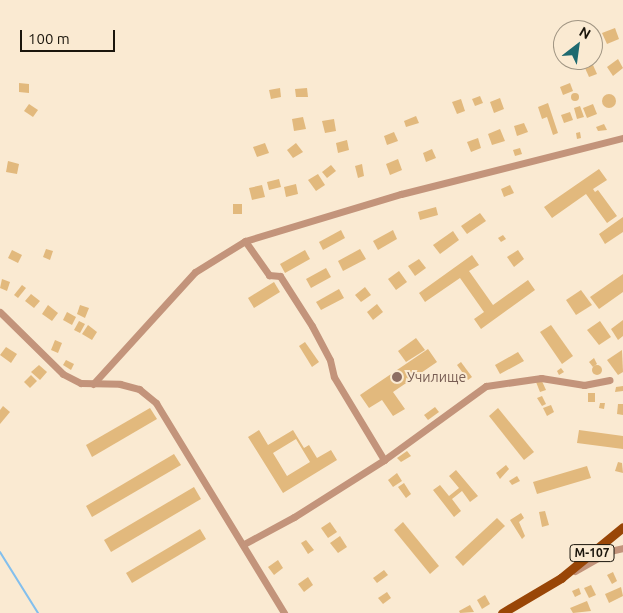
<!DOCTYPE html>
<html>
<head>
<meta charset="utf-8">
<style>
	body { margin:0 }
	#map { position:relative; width:623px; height:613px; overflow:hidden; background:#faead2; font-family:Ubuntu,sans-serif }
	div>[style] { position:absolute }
	.stream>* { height:2px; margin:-1px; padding:0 1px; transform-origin:1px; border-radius:1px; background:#83bfed }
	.building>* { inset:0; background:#e2b97d }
	.round { border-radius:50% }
	.minor>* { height:7px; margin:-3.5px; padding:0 3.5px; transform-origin:3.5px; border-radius:3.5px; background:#c3947b }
	.major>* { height:9px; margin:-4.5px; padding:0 4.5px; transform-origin:4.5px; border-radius:4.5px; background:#994607 }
	.dots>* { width:14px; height:14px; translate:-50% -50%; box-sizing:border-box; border:2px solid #faead2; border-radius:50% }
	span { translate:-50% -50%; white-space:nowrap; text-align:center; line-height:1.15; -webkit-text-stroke:4px #faead2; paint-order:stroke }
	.shield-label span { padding:1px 4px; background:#faead2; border:1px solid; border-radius:4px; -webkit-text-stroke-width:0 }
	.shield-label { font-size:12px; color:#1a150c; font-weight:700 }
	.education-label { font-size:14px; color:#785e54 }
	.left { translate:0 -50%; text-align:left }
	.north { position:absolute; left:553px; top:20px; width:50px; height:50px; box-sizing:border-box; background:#faead2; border:1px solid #a09583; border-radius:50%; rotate:30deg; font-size:14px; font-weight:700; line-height:20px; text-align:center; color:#1a150c }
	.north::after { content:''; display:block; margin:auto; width:18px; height:22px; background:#1e6a70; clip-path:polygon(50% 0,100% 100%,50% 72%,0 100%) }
	.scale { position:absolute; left:20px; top:30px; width:95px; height:22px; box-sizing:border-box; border:2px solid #1a150c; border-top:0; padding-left:6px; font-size:15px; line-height:18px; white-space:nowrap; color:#1a150c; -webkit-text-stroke:4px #faead2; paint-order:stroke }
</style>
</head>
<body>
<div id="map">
	<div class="stream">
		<i style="left:0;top:552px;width:72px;rotate:58.1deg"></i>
	</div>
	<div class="building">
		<i style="clip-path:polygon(615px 28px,619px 39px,607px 44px,602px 33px)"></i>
		<i style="clip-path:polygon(618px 59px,623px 68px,613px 76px,607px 67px)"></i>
		<i style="clip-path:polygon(593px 65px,597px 74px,589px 77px,585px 68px)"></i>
		<i style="clip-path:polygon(19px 83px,29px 84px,29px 93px,19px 92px)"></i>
		<i style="clip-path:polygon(570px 83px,573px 91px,563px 95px,560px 87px)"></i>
		<i style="clip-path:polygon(280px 88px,281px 97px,271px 99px,269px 90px)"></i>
		<i style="clip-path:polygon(307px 88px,308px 97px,296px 97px,295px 89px)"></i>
		<i class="round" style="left:571px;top:93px;width:8px;height:8px"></i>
		<i class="round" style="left:602px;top:94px;width:14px;height:14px"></i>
		<i style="clip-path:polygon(480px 96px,483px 103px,475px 106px,472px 99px)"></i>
		<i style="clip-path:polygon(500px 98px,504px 109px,494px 113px,490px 102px)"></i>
		<i style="clip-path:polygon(461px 99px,465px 111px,457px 114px,452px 102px)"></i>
		<i style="clip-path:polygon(548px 103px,558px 133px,553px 135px,547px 117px,542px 119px,538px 107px)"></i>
		<i style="clip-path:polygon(29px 104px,38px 110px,33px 117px,24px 111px)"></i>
		<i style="clip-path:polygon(593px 104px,597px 114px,587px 118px,583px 108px)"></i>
		<i style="clip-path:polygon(580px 106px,584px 117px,577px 119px,574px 108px)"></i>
		<i style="clip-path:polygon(570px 112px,573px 120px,564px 123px,561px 115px)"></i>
		<i style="clip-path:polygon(416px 116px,419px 123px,406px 127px,404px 121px)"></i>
		<i style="clip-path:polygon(303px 117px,306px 129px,294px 131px,292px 119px)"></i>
		<i style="clip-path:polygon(334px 119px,336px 131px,325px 133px,322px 121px)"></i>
		<i style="clip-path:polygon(524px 123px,528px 132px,517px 136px,514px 126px)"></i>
		<i style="clip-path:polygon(604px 124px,607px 130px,598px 131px,596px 127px)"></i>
		<i style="clip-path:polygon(500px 129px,505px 141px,492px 145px,488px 134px)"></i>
		<i style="clip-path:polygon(394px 132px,398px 141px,387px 145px,384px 136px)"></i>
		<i style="clip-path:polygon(580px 132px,581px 138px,577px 139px,576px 133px)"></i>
		<i style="clip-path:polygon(478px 138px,481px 148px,471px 152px,467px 142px)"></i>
		<i style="clip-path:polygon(347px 140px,349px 150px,338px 153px,336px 143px)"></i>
		<i style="clip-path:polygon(265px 143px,269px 153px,257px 157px,253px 147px)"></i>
		<i style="clip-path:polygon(296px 143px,303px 152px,293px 158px,287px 150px)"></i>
		<i style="clip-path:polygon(520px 148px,522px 154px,515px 156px,513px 150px)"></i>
		<i style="clip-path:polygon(432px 149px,436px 158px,426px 162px,423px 153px)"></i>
		<i style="clip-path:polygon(398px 159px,402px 170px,390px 175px,386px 164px)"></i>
		<i style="clip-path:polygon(8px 161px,19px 164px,17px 174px,6px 172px)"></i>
		<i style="clip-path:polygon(362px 164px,364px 176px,358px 178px,355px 166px)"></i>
		<i style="clip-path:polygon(331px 165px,336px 171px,327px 178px,322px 172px)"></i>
		<i style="clip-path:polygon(599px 169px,607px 180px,593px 189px,595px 192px,598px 190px,617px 216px,607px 223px,586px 194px,552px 218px,544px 207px)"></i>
		<i style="clip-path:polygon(318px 174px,325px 185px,316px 191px,308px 180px)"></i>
		<i style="clip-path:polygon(279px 179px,281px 187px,269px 190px,267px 182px)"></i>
		<i style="clip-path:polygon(296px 184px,298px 194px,286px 197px,284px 187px)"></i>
		<i style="clip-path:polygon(262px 185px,265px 197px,252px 200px,249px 188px)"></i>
		<i style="clip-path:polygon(510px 185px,514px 193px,504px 197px,501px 189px)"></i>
		<i style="clip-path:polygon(233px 204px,242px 204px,242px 214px,233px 214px)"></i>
		<i style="clip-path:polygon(436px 207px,438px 215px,420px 220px,418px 212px)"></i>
		<i style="clip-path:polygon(480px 213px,486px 221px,467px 234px,461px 226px)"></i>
		<i style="clip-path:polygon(623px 217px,623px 232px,605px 244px,599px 234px)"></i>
		<i style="clip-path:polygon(341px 230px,345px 238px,323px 250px,319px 242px)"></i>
		<i style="clip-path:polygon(393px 230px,397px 239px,378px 250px,373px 241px)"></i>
		<i style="clip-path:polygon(453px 231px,459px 240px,440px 254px,433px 245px)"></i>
		<i style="clip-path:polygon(503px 235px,506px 239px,501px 242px,498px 238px)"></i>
		<i style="clip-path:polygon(46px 249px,53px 251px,50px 260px,43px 257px)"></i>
		<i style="clip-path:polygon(360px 249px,366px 259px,343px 271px,338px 261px)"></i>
		<i style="clip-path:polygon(12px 250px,22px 255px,18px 263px,8px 258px)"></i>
		<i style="clip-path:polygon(305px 250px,310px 259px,285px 273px,280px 264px)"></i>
		<i style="clip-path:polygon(518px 250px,524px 259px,514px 267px,507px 257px)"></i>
		<i style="clip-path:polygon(472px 255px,479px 265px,469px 271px,493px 305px,528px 280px,535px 290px,481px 329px,474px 319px,484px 312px,460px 278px,425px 302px,419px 293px)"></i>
		<i style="clip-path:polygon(419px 259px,426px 268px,415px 276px,408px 266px)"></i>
		<i style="clip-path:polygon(326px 268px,331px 277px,311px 288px,306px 279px)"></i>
		<i style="clip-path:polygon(399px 271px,407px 282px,396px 290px,388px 279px)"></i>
		<i style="clip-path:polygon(623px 274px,623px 292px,599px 309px,590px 297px)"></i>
		<i style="clip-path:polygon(2px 279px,10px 282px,7px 291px,0 288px)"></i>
		<i style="clip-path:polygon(274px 282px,280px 292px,254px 308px,248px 298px)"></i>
		<i style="clip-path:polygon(22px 285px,26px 288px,18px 298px,14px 295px)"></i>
		<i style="clip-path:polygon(365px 287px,371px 295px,361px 302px,355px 295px)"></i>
		<i style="clip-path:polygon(339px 289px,344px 298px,321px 310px,316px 302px)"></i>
		<i style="clip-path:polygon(581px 290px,592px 305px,576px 315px,566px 300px)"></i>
		<i style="clip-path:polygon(31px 294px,40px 301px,34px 308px,25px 301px)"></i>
		<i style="clip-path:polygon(377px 304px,383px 312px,373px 320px,367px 312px)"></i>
		<i style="clip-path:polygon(48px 305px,58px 313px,52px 321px,42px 314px)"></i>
		<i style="clip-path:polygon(80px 305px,89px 308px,85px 318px,77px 314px)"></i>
		<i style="clip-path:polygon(67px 312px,76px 317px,72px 325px,63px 320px)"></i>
		<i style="clip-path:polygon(623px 320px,623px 336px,618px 340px,611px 329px)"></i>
		<i style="clip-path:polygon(79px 321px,85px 324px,80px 333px,74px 330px)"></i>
		<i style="clip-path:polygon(600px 321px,611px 337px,599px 345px,587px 330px)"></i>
		<i style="clip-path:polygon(88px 325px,97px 332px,92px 340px,82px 334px)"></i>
		<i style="clip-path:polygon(551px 325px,573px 356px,562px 364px,540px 332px)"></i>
		<i style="clip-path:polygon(416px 338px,425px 350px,406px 362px,398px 351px)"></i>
		<i style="clip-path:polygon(55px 340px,62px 343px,58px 353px,51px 350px)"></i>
		<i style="clip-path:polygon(305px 342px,319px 362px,312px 367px,299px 346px)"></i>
		<i style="clip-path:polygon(6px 347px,17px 354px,11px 363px,0 355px)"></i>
		<i style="clip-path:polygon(428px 349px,437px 362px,393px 392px,405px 409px,393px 416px,382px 400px,369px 408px,360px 395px)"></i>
		<i style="clip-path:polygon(622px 350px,623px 372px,618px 375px,607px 360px)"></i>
		<i style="clip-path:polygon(518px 352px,524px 361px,500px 374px,495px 365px)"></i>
		<i style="clip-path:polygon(594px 358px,597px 364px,593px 367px,589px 362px)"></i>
		<i style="clip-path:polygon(66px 360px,74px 364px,71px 370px,63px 365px)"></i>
		<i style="clip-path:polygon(461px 362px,472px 377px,468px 380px,457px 365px)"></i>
		<i style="clip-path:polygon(39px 365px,47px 372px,40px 380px,31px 372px)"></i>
		<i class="round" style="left:592px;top:365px;width:10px;height:10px"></i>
		<i style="clip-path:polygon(561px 368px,564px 372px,559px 375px,557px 371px)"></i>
		<i style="clip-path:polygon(31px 375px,37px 381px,30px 388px,24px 382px)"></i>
		<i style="clip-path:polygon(541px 379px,546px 390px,540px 392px,536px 382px)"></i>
		<i style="clip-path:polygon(623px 386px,623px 391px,615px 392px,616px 387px)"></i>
		<i style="clip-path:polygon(588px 393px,595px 393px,595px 402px,588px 402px)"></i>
		<i style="clip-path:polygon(542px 396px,546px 404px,542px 406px,537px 398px)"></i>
		<i style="clip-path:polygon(600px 403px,605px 403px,604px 409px,599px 408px)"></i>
		<i style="clip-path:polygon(618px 404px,623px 404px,623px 415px,617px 414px)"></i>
		<i style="clip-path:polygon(551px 405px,554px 412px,547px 416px,543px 408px)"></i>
		<i style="clip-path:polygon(3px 406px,10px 412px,0 424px,0 410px)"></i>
		<i style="clip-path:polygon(435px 407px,439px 412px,428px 420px,424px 415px)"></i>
		<i style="clip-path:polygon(150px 408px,157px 419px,92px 457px,86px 445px)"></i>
		<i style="clip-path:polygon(498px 408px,534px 452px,524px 460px,489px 416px)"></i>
		<i style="clip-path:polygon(evenodd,259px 430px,268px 445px,293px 430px,304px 448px,309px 445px,317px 458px,331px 450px,337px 460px,283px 493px,248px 437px,259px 430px,296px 439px,310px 462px,287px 476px,273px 453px,296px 439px)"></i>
		<i style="clip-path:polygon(579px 430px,623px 436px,623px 449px,577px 443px)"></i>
		<i style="clip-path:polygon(407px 451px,411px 456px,401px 462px,397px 458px)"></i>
		<i style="clip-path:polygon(174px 454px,181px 465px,92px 517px,86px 506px)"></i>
		<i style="clip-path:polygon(618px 462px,622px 463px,623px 473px,615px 471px)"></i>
		<i style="clip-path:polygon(506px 465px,509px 469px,500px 479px,496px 473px)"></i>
		<i style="clip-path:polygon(587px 466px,591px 478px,537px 494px,533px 482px)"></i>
		<i style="clip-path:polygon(456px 470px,478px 496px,470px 502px,462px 491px,452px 499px,461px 511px,454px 517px,433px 490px,440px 485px,449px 496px,459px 488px,449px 476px)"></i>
		<i style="clip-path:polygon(397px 473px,402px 481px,393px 487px,388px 480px)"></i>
		<i style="clip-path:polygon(517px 476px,520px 481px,512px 485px,509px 481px)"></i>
		<i style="clip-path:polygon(404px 483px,411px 494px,406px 498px,398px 487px)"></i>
		<i style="clip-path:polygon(194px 487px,201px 499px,111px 552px,104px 540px)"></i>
		<i style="clip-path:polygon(545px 511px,549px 525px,542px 527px,539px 512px)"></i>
		<i style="clip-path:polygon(521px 513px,524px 518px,519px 522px,525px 536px,522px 539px,510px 520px)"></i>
		<i style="clip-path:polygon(497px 518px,505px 526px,463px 566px,455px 557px)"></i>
		<i style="clip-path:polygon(330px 522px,337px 532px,328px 538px,321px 528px)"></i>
		<i style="clip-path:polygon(403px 522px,439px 566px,430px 574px,394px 530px)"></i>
		<i style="clip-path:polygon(200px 529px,206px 539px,132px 583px,126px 573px)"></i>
		<i style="clip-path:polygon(340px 536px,347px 547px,338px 553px,330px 543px)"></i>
		<i style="clip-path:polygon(306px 540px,314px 550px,308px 554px,301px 543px)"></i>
		<i style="clip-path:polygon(278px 560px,283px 568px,274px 575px,268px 567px)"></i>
		<i style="clip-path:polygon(384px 570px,388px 575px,377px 583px,373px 578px)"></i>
		<i style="clip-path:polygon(613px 572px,617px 581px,612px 584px,607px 575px)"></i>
		<i style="clip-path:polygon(308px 577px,313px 585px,304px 592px,298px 584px)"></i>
		<i style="clip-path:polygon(591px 585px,596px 595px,589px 598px,584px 588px)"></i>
		<i style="clip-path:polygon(621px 587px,623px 596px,609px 603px,605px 594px)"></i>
		<i style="clip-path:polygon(579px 588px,581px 594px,575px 597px,572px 591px)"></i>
		<i style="clip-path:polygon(387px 592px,391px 598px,383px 604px,378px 598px)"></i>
		<i style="clip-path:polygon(485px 595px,490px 604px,482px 609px,477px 600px)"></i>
		<i style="clip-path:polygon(587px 601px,591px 611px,573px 613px,570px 608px)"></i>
		<i style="clip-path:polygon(470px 605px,474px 612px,460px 613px,459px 611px)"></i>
	</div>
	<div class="minor">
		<i style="left:245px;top:241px;width:42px;rotate:54.8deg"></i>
		<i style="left:269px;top:275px;width:11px;rotate:5deg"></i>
		<i style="left:280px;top:276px;width:59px;rotate:57.4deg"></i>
		<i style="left:312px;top:326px;width:38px;rotate:62deg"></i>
		<i style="left:330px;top:360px;width:17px;rotate:77deg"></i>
		<i style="left:334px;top:377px;width:97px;rotate:58.9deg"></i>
		<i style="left:0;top:312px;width:88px;rotate:44.5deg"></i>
		<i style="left:63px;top:374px;width:20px;rotate:27deg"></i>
		<i style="left:81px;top:383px;width:39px;rotate:1deg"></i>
		<i style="left:120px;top:384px;width:20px;rotate:15deg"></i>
		<i style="left:139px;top:389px;width:22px;rotate:39deg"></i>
		<i style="left:156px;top:403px;width:246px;rotate:58.6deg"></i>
		<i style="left:93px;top:384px;width:151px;rotate:-47.7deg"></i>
		<i style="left:195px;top:272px;width:59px;rotate:-31.8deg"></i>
		<i style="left:245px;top:241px;width:163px;rotate:-16.8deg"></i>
		<i style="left:401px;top:194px;width:229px;rotate:-14.2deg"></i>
		<i style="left:244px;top:544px;width:57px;rotate:-28.4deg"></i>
		<i style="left:294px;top:517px;width:107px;rotate:-32.3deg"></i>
		<i style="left:384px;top:460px;width:126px;rotate:-36deg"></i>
		<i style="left:486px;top:386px;width:56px;rotate:-8.3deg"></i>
		<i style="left:541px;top:378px;width:44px;rotate:9.2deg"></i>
		<i style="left:584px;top:385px;width:26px;rotate:-11deg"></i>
		<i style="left:575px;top:571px;width:40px;rotate:-29.7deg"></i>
		<i style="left:610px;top:551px;width:13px;rotate:-13deg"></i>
	</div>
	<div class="major">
		<i style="left:502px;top:613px;width:69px;rotate:-30.7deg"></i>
		<i style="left:561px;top:578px;width:80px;rotate:-39.4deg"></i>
	</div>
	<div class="dots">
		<i style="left:397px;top:377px;background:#8d6e63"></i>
	</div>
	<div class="shield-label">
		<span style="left:592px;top:553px">М-107</span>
	</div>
	<div class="education-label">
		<span class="left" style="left:407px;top:377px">Училище</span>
	</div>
	<div class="north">N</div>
	<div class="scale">100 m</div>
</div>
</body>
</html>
